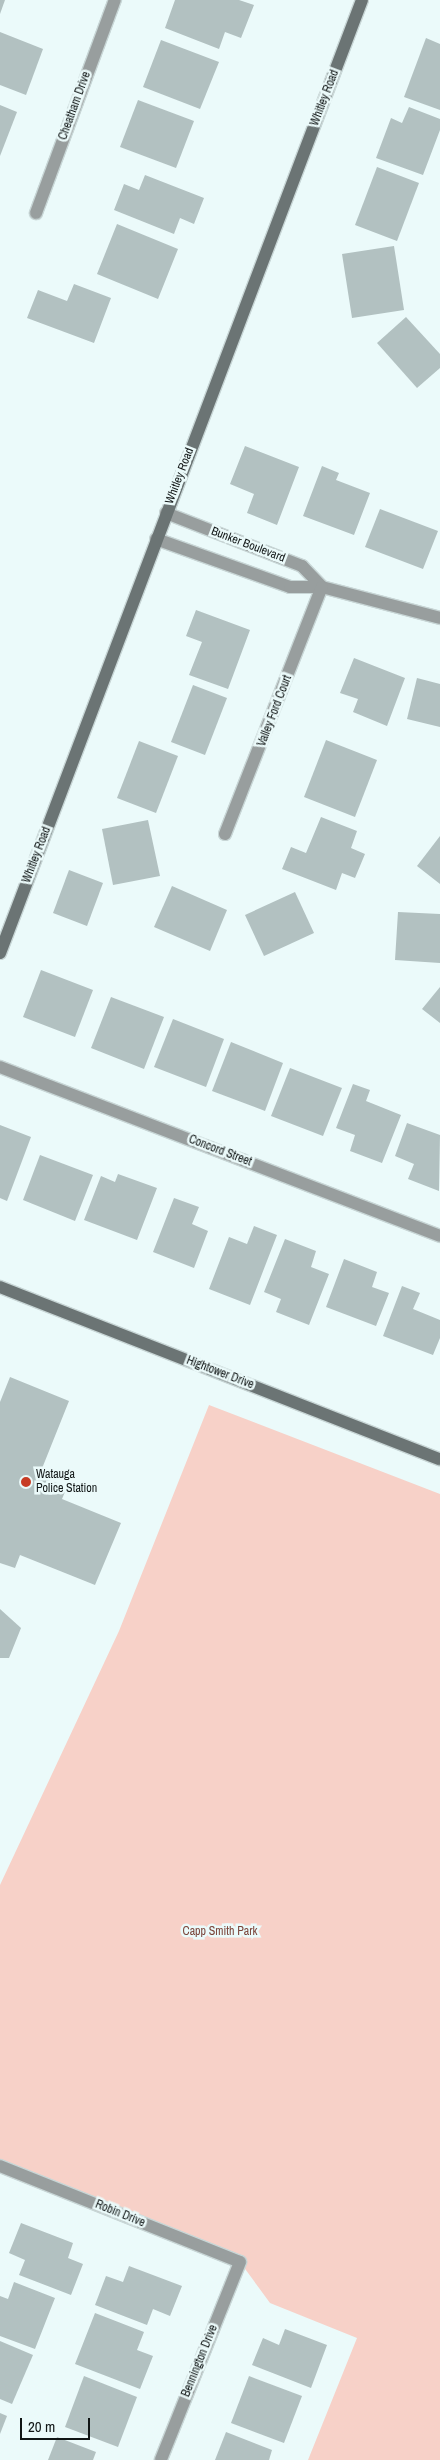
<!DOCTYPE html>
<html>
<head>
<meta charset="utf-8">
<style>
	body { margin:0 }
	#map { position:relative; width:440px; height:2460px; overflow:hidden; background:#ebfafa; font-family:"Archivo Narrow",sans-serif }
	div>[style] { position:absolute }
	.green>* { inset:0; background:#f7d1c8 }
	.building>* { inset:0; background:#b2c1c1 }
	.roads { filter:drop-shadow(1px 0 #c8d6d6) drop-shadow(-1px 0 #c8d6d6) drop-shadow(0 1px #c8d6d6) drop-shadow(0 -1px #c8d6d6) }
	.street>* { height:12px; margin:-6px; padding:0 6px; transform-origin:6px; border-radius:6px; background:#989e9e }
	.secondary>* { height:12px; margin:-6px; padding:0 6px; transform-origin:6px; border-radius:6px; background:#6b7474 }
	.dots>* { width:14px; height:14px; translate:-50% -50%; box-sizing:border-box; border:2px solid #ebfafa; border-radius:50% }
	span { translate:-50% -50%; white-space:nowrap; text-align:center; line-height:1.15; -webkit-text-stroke:5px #ebfafa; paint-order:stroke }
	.street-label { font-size:12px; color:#111616 }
	.poi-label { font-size:12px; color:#111616 }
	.left { translate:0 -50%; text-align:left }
	.park-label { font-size:12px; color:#7a4439 }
	.scale { position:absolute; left:20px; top:2418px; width:70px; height:22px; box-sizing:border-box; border:2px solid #111616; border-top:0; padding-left:6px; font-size:15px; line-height:18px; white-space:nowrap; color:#111616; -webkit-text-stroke:4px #ebfafa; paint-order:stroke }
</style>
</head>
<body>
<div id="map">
	<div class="green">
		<i style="clip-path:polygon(209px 1405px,440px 1494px,440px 2460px,308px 2460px,357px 2338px,270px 2303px,240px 2262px,0 2165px,0 1885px,119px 1631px)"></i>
	</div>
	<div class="building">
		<i style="clip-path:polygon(0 0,5px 0,0 14px)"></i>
		<i style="clip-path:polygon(175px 0,239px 0,254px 5px,241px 38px,225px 32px,219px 49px,165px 28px)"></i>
		<i style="clip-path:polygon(0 32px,43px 49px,26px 95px,0 85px)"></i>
		<i style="clip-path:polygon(426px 38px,440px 44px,440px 110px,404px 97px)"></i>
		<i style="clip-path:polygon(161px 40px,219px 62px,200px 109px,143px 87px)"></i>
		<i style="clip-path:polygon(138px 100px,194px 121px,176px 168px,120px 147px)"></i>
		<i style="clip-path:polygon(0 105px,17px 112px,0 156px)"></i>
		<i style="clip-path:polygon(409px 107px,440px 119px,440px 130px,423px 175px,376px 158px,391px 118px,402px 123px)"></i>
		<i style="clip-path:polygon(377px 167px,419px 183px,397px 241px,355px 225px)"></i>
		<i style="clip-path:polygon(145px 175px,204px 198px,194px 224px,180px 218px,174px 234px,114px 210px,124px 184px,139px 190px)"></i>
		<i style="clip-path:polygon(117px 224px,178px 249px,158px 299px,97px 274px)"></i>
		<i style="clip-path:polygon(394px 246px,404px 310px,352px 318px,342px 254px)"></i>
		<i style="clip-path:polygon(74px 284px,111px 298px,94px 343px,27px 318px,38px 290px,67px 301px)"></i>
		<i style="clip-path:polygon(406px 317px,440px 354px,440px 368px,417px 388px,377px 343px)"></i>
		<i style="clip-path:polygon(245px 446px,299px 467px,277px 525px,247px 513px,254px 494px,230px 484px)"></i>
		<i style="clip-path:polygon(322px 466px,339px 473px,336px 480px,370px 493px,354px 535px,303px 516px)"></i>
		<i style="clip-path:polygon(380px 509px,438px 531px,423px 569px,365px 547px)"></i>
		<i style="clip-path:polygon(196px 610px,250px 630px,228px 689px,189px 675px,202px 642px,186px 636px)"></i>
		<i style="clip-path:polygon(354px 658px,405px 678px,387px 726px,353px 712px,358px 699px,340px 693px)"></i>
		<i style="clip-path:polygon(417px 678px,440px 684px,440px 727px,407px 719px)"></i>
		<i style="clip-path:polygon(193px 685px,227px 698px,205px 755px,171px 742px)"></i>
		<i style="clip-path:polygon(326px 740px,377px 760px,355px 817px,304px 797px)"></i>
		<i style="clip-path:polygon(139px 741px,178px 756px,156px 813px,117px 798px)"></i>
		<i style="clip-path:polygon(321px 817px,357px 831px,351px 848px,365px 854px,355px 878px,342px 873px,336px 890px,282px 869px,291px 847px,306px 853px)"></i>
		<i style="clip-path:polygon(148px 820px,160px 876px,113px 885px,102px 829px)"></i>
		<i style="clip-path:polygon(440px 836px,440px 884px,417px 866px)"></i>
		<i style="clip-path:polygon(69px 870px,103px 883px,87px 926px,53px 913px)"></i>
		<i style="clip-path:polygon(172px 886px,227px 910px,210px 951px,154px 927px)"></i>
		<i style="clip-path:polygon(295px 892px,314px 933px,264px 956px,245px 915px)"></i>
		<i style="clip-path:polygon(398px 912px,440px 914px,440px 963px,395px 960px)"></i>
		<i style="clip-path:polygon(41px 970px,93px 990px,75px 1037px,23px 1017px)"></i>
		<i style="clip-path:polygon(440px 987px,440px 1023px,422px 1009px)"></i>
		<i style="clip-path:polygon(111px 997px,164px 1017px,144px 1069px,91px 1048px)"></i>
		<i style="clip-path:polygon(173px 1019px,224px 1039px,206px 1087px,154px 1067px)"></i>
		<i style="clip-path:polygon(231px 1042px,283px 1063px,265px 1111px,212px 1091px)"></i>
		<i style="clip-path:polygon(290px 1068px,342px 1088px,323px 1136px,271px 1116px)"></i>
		<i style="clip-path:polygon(353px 1084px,370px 1090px,366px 1101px,401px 1115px,382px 1163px,350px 1151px,355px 1135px,336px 1128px)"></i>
		<i style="clip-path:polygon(407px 1123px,440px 1135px,439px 1191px,408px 1179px,414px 1164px,395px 1156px)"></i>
		<i style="clip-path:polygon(0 1125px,31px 1137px,7px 1201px,0 1198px)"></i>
		<i style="clip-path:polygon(40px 1155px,93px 1175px,75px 1221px,23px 1200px)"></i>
		<i style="clip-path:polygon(118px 1174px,157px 1188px,137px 1240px,84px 1220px,101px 1176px,115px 1182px)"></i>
		<i style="clip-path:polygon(174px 1198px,199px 1207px,192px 1224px,208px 1231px,194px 1268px,153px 1252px)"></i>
		<i style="clip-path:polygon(254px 1226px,277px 1235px,250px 1305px,209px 1289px,229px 1237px,247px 1244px)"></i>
		<i style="clip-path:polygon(285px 1239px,316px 1251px,311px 1267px,329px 1274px,309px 1325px,276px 1312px,281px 1299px,264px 1292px)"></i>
		<i style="clip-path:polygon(344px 1259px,377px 1272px,372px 1287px,389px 1293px,376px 1326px,326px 1307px)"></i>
		<i style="clip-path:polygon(402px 1286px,420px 1293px,413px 1309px,440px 1320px,440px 1338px,433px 1355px,383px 1336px)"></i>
		<i style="clip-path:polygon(10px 1377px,69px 1401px,39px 1476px,67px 1487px,62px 1499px,121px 1523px,95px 1585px,20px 1555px,15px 1568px,0 1563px,0 1402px)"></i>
		<i style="clip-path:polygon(0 1609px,21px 1628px,9px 1658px,0 1658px)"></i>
		<i style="clip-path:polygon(21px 2223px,73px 2243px,68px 2258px,83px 2264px,71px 2295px,19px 2275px,25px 2260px,9px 2253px)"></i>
		<i style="clip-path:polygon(129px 2266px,182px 2286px,170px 2316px,153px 2309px,147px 2325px,95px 2305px,106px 2276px,123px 2282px)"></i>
		<i style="clip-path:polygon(14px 2282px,55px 2298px,35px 2349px,0 2336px,0 2296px,8px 2299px)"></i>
		<i style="clip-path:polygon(95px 2313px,144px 2332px,137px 2350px,153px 2356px,140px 2389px,75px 2364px)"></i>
		<i style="clip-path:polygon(285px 2329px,327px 2345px,311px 2388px,252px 2365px,263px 2338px,279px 2345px)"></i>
		<i style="clip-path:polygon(0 2341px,33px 2355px,12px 2404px,0 2399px)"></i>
		<i style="clip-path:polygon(84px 2376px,137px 2397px,118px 2447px,65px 2427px)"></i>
		<i style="clip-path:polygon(249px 2376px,302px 2396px,284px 2443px,231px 2423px)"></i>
		<i style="clip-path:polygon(0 2413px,7px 2416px,0 2434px)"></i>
		<i style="clip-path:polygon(226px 2432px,272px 2450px,269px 2460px,215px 2460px)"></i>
		<i style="clip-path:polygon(57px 2437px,96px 2452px,93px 2460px,48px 2460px)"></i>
	</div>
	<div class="roads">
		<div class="street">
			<i style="left:36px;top:213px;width:227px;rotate:-69.7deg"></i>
			<i style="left:166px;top:513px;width:146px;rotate:21.3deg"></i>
			<i style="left:302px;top:566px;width:29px;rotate:46deg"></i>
			<i style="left:156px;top:539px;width:142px;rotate:19.7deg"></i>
			<i style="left:290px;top:587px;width:32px"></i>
			<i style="left:322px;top:587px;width:122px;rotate:14.7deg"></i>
			<i style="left:225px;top:834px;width:265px;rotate:-68.6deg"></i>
			<i style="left:0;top:1067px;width:471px;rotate:21deg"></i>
			<i style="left:0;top:2166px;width:258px;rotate:21.8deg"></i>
			<i style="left:240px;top:2262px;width:213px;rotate:111.8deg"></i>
		</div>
		<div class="secondary">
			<i style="left:0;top:953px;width:1019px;rotate:-69.2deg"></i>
			<i style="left:0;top:1287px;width:472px;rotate:21.4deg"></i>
		</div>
	</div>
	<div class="dots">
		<i style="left:26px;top:1482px;background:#c73b24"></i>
	</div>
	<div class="street-label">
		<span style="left:325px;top:98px;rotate:-69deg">Whitley Road</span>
		<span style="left:75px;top:106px;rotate:-70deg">Cheatham Drive</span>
		<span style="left:180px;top:476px;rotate:-69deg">Whitley Road</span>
		<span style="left:248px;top:545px;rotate:21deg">Bunker Boulevard</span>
		<span style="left:275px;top:711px;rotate:-69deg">Valley Ford Court</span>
		<span style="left:37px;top:855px;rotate:-69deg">Whitley Road</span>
		<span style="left:220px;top:1151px;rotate:21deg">Concord Street</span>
		<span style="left:220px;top:1373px;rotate:21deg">Hightower Drive</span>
		<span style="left:120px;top:2214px;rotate:22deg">Robin Drive</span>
		<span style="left:200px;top:2361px;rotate:-68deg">Bennington Drive</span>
	</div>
	<div class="poi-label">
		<span class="left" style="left:36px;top:1482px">Watauga<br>Police Station</span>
	</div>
	<div class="park-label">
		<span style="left:220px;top:1932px">Capp Smith Park</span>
	</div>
	<div class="scale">20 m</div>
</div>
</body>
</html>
